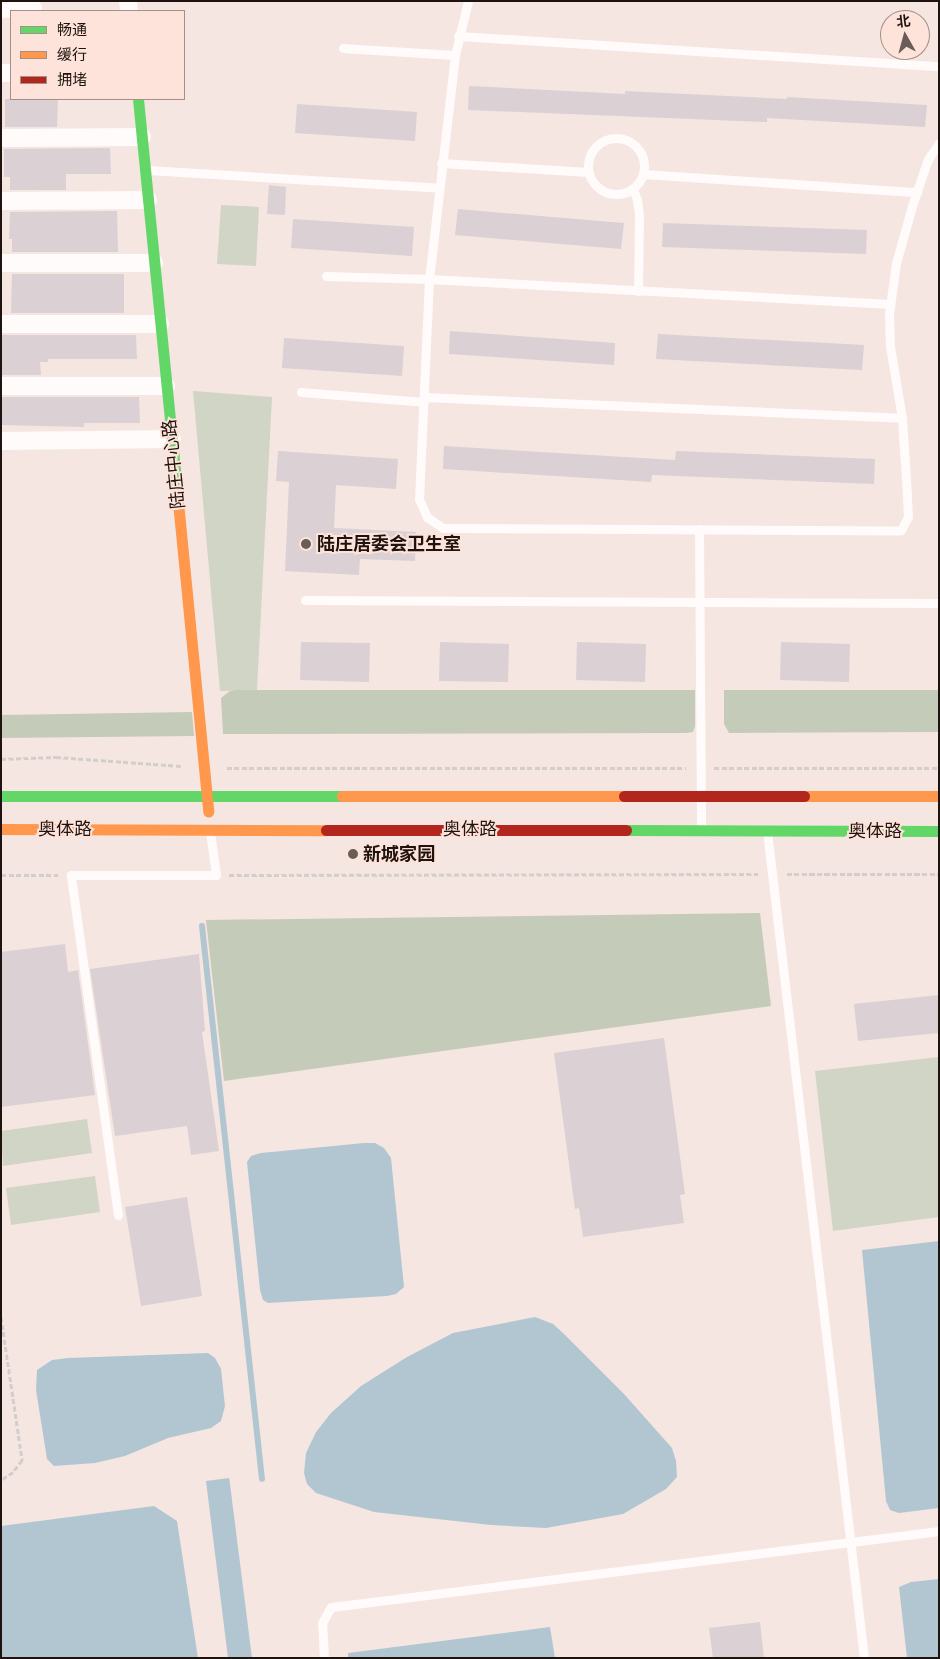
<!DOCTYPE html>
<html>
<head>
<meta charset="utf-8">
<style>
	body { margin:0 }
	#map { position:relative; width:940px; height:1659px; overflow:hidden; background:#f5e6e1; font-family:Poppins,"Noto Sans SC",sans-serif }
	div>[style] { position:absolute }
	.green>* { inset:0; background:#d0d5c6 }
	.forest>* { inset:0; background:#c5cbb9 }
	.water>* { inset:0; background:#b2c6d2 }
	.stream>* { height:6px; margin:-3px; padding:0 3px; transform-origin:3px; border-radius:3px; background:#b2c6d2 }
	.building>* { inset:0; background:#dbd0d3 }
	.path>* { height:3px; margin-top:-1.5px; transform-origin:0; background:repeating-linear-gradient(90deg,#d3cecd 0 5px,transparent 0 7.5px) }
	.lane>* { height:9px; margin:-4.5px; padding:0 4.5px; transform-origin:4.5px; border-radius:4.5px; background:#fefbfa }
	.lane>.ring { margin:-4.5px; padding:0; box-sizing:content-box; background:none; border:9px solid #fefbfa; border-radius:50% }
	.street>* { height:18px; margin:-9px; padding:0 9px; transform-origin:9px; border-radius:9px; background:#fefbfa }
	.fast>* { height:11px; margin:-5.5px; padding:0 5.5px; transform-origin:5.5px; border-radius:5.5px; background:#63d668 }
	.slow>* { height:11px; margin:-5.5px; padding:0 5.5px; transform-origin:5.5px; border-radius:5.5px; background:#ff974d }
	.jam>* { height:11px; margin:-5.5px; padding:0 5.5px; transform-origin:5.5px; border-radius:5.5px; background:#b3261e }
	.dots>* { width:14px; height:14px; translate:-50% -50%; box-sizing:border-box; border:2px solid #fde3d9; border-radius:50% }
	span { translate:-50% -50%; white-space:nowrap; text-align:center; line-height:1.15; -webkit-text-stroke:4px #fde3d9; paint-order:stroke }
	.street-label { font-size:18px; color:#1e130e }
	.poi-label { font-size:18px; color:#1e130e; font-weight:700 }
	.left { translate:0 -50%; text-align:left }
	.frame { position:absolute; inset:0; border:2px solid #1e130e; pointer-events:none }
	.legend { position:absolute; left:10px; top:10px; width:175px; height:90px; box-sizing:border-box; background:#fde3d9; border:1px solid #a49088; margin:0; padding:6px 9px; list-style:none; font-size:15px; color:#1e130e }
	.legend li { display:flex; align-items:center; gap:10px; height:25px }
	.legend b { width:25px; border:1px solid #a49088 }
	.north { position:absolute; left:880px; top:10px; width:50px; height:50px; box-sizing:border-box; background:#fde3d9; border:1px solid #a49088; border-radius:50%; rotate:353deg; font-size:14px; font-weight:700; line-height:20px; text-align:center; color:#1e130e }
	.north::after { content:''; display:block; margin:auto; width:18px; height:22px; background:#695d58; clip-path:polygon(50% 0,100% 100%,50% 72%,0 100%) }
</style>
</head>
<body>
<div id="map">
	<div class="green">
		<i style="clip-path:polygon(221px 205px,259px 207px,256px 266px,217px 264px)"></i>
		<i style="clip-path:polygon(193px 391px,272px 397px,257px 690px,220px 691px)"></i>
		<i style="clip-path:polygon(939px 1057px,939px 1217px,833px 1231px,815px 1071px)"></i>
		<i style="clip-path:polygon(87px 1119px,92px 1153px,3px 1166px,1px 1131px)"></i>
		<i style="clip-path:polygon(95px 1176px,100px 1212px,11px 1225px,6px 1188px)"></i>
	</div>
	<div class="forest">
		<i style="clip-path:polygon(237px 690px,695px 690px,695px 726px,693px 732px,686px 733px,223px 734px,221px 698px,230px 691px)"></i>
		<i style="clip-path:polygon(724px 690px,939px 690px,939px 732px,729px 733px,724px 724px)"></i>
		<i style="clip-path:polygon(192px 712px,194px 736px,1px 738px,1px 715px)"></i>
		<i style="clip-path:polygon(760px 913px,771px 1006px,224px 1081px,206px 920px)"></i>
	</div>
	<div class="water">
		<i style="clip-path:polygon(364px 1143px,375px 1143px,384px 1148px,391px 1158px,404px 1287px,396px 1294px,387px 1296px,268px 1303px,263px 1300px,260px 1290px,247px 1162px,251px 1156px,261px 1153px)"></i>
		<i style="clip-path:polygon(939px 1241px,939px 1508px,899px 1513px,890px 1510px,886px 1501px,862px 1250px)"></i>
		<i style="clip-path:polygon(535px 1317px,553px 1324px,564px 1334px,624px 1394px,672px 1448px,676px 1461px,677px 1477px,666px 1489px,623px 1514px,546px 1528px,491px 1525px,374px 1512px,316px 1493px,307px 1484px,304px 1473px,306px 1453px,316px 1432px,331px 1413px,361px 1386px,407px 1357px,453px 1333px)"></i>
		<i style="clip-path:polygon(208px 1353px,215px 1358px,221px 1369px,225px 1406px,221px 1421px,211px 1428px,168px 1438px,125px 1456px,95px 1463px,54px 1466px,47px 1459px,36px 1390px,37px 1370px,52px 1360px,68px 1358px)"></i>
		<i style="clip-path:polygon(229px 1478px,230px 1484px,252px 1658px,228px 1658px,206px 1481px)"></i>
		<i style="clip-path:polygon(154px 1506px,177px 1521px,198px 1658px,1px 1658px,1px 1526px)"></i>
		<i style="clip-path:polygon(939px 1579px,939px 1658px,907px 1658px,899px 1587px,911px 1582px)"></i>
		<i style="clip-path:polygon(550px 1627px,555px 1658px,348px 1658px,348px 1653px)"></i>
	</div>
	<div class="stream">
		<i style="left:202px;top:926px;width:556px;rotate:83.81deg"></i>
	</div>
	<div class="building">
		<i style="clip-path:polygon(469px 86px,625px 94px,625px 91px,787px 99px,787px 97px,927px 105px,925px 127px,767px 118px,767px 122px,468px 110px)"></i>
		<i style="clip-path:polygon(5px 99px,58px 99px,57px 127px,5px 127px)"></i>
		<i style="clip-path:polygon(297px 104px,417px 112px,415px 141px,295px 133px)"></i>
		<i style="clip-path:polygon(110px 148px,111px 174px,66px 174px,66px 190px,10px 190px,10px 177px,4px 177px,4px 149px)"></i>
		<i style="clip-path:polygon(269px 185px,286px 187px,285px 215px,267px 214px)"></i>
		<i style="clip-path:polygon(458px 209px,624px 223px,621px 249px,455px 235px)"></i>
		<i style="clip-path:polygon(117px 211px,118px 252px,12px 252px,12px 239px,9px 239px,10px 212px)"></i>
		<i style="clip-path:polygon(293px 219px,414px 227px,412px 256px,291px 248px)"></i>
		<i style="clip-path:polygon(663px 223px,867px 230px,866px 254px,662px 247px)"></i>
		<i style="clip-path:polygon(12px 274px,124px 274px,124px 313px,11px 313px)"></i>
		<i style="clip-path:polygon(450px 331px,615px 343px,614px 365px,449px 354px)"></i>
		<i style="clip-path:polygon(658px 334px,864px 345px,862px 370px,656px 359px)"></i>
		<i style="clip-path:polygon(1px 335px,136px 335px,137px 359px,48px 359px,48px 362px,40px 362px,41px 375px,1px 375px)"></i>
		<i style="clip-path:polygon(284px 338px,404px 346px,402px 376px,282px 368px)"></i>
		<i style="clip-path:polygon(1px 397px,139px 397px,140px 423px,84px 423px,84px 427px,1px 425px)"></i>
		<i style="clip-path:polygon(444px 446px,675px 460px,676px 451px,875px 459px,874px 484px,652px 475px,651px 482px,443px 469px)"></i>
		<i style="clip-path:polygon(278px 451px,398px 459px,396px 489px,336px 485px,334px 528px,416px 532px,415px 561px,360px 559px,359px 575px,285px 571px,289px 482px,276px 481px)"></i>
		<i style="clip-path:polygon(301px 642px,370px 643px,369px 682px,300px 680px)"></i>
		<i style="clip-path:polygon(440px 642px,509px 644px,508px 682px,439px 681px)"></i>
		<i style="clip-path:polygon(577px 642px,646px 644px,645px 682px,576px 680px)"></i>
		<i style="clip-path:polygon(781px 642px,850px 644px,849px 682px,780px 680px)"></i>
		<i style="clip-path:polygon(65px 944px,68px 972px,78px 970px,95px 1095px,1px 1107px,1px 952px)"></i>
		<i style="clip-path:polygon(199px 954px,205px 1031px,202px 1032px,219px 1151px,191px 1155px,187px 1126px,115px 1136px,90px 969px)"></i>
		<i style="clip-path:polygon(939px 995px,939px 1033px,858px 1041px,854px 1004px)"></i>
		<i style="clip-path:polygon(664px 1038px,685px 1194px,680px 1195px,684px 1223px,583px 1237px,579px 1208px,575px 1209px,554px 1053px)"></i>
		<i style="clip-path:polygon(187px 1197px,202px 1296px,141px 1306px,125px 1207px)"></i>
		<i style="clip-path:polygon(760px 1622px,764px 1658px,713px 1658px,709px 1628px)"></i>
	</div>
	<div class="path">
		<i style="left:1px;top:759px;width:55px;rotate:-2.1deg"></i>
		<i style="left:56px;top:757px;width:125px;rotate:4.1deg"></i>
		<i style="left:227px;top:768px;width:459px"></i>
		<i style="left:714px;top:768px;width:225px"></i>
		<i style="left:787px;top:874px;width:152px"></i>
		<i style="left:1px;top:875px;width:57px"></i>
		<i style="left:229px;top:875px;width:529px;rotate:-0.11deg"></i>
		<i style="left:1px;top:1317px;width:145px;rotate:81.6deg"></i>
		<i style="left:22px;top:1460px;width:15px;rotate:127deg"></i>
		<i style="left:13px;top:1472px;width:14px;rotate:146deg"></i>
	</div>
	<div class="lane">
		<i style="left:468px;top:1px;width:56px;rotate:103.5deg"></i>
		<i style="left:455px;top:55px;width:226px;rotate:96.6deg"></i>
		<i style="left:429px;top:279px;width:220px;rotate:92.6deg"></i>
		<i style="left:419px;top:499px;width:20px;rotate:66deg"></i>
		<i style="left:427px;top:517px;width:19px;rotate:35deg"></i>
		<i style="left:443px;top:528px;width:458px;rotate:0.3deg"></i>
		<i style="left:901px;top:530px;width:15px;rotate:-62deg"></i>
		<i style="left:908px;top:517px;width:22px;rotate:-93deg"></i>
		<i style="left:907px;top:495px;width:77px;rotate:-93.7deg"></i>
		<i style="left:902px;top:418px;width:73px;rotate:-99.5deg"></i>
		<i style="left:890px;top:346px;width:32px;rotate:-92deg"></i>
		<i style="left:889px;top:314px;width:51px;rotate:-82.2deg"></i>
		<i style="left:896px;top:263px;width:59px;rotate:-74.3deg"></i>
		<i style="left:912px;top:206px;width:50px;rotate:-71.2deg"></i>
		<i style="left:928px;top:159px;width:19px;rotate:-55deg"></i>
		<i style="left:458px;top:36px;width:482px;rotate:3.6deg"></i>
		<i style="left:343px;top:48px;width:112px;rotate:3.6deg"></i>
		<i class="ring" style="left:588px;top:138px;width:47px;height:47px"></i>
		<i style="left:441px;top:163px;width:148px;rotate:3.5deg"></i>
		<i style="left:148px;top:170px;width:292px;rotate:3.5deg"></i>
		<i style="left:643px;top:174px;width:275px;rotate:3.8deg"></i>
		<i style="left:633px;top:189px;width:12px;rotate:70deg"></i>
		<i style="left:637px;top:200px;width:14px;rotate:82deg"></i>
		<i style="left:639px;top:214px;width:77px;rotate:90.7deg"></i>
		<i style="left:326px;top:276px;width:103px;rotate:1.7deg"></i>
		<i style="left:429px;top:279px;width:462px;rotate:3.1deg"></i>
		<i style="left:301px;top:392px;width:123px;rotate:4.6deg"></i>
		<i style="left:424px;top:397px;width:478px;rotate:2.5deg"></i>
		<i style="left:699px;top:529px;width:301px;rotate:89.6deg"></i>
		<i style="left:305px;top:600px;width:634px;rotate:0.27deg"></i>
		<i style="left:767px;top:831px;width:833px;rotate:83.31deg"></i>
		<i style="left:118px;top:1215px;width:343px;rotate:-97.9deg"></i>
		<i style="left:71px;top:875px;width:145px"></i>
		<i style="left:216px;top:875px;width:43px;rotate:-97.9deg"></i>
		<i style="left:324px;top:1658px;width:35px;rotate:-93deg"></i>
		<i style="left:322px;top:1623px;width:18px;rotate:-61deg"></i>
		<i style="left:331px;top:1607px;width:613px;rotate:-7.13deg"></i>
	</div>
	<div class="street">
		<i style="left:128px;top:1px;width:10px;rotate:84deg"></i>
		<i style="left:1px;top:9px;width:32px;rotate:-2deg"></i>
		<i style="left:1px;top:73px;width:10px"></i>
		<i style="left:1px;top:138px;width:141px;rotate:-0.4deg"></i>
		<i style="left:1px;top:201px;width:147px;rotate:-0.4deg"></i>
		<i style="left:1px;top:263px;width:153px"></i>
		<i style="left:1px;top:324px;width:159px"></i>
		<i style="left:1px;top:386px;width:165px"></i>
		<i style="left:1px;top:441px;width:171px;rotate:-0.7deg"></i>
	</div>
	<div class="fast">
		<i style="left:138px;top:99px;width:395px;rotate:84.3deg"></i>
		<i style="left:1px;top:796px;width:341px"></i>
		<i style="left:626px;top:830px;width:313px;rotate:0.2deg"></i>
	</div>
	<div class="slow">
		<i style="left:177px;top:492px;width:321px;rotate:84.4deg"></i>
		<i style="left:342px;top:796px;width:282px"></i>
		<i style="left:804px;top:796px;width:135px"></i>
		<i style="left:1px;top:829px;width:325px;rotate:0.2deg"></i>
	</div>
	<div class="jam">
		<i style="left:624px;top:796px;width:180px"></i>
		<i style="left:326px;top:830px;width:300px"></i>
	</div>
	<div class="dots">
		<i style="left:306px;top:544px;background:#695d58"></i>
		<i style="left:353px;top:854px;background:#695d58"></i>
	</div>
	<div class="street-label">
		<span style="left:174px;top:464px;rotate:-96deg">陆庄中心路</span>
		<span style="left:65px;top:829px">奥体路</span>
		<span style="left:470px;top:829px">奥体路</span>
		<span style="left:875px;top:831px">奥体路</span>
	</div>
	<div class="poi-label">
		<span class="left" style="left:317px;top:544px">陆庄居委会卫生室</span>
		<span class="left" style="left:363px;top:854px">新城家园</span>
	</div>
	<div class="frame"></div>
	<ul class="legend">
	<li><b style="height:6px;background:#63d668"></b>畅通</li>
	<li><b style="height:6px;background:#ff974d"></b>缓行</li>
	<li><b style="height:6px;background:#b3261e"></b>拥堵</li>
	</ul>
	<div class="north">北</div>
</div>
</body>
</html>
